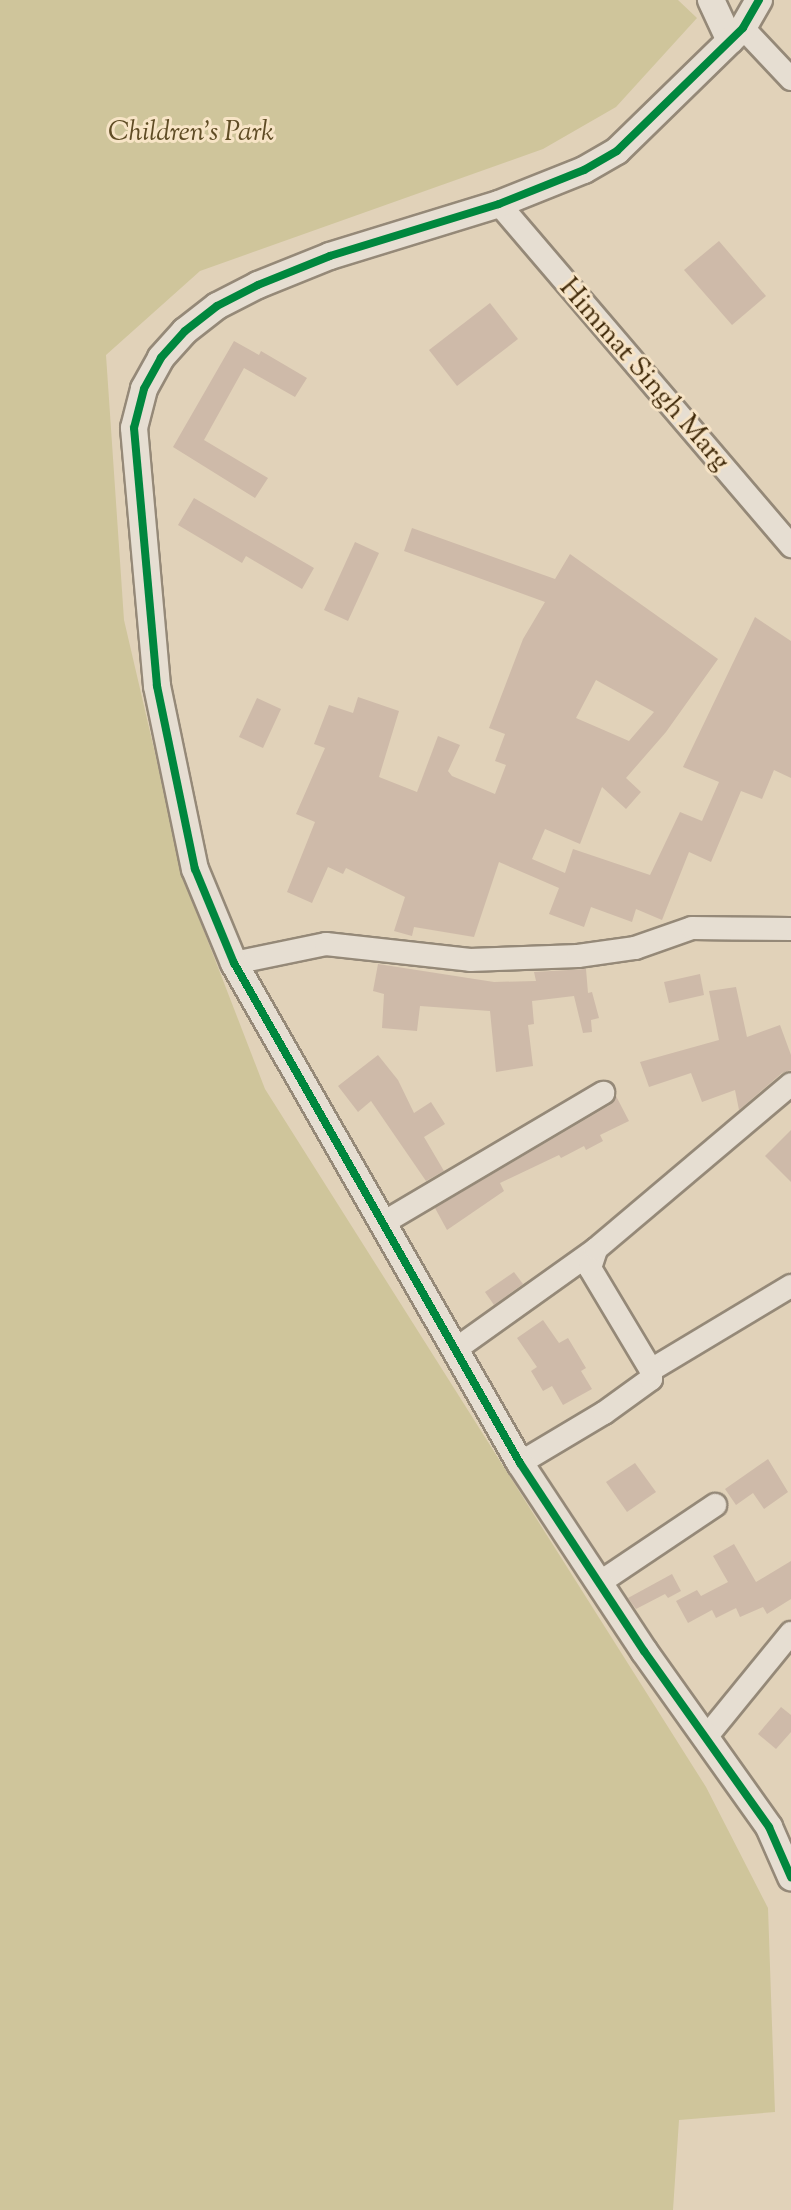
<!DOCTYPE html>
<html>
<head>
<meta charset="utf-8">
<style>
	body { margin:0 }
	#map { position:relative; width:791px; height:2210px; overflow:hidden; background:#e1d2b9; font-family:"Sorts Mill Goudy",serif }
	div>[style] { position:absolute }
	.green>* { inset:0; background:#cfc59b }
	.building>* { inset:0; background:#cebaa9 }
	.roads { filter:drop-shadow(2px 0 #958978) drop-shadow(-2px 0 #958978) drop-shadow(0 2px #958978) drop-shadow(0 -2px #958978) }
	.minor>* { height:22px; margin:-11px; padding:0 11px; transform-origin:11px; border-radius:11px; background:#e6ded2 }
	.tertiary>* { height:26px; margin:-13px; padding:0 13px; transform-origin:13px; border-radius:13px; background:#e6ded2 }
	.cycleway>* { height:8px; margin:-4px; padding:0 4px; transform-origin:4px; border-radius:4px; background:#00873e }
	span { translate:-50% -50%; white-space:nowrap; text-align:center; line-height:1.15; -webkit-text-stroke:6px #f7e4c6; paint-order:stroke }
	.park-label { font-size:28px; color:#5f4c25; font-style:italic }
	.street-label { font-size:28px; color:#3e2706 }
</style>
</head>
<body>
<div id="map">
	<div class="green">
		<i style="clip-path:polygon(0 0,678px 0,697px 18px,616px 107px,543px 149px,200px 271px,106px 355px,124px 620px,185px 882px,265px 1089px,706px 1787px,768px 1908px,775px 2112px,679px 2120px,673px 2210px,0 2210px)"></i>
	</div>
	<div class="building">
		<i style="clip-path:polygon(719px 241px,766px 296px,732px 325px,684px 270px)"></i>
		<i style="clip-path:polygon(490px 303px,518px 339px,457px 386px,429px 350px)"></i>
		<i style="clip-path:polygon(234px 341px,259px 355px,261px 351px,307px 378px,295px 397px,244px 368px,204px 440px,268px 478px,255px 498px,173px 447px)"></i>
		<i style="clip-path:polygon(194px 498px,314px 568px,302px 589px,246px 556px,242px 563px,178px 525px)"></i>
		<i style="clip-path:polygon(evenodd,412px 528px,555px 579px,570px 554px,718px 659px,666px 732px,626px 778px,641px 792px,626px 809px,602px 787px,580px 844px,545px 829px,532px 859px,565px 873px,573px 849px,650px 875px,680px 812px,702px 821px,719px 782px,683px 767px,755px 617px,791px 641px,791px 778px,774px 770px,762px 799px,741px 791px,711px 862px,689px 852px,662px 920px,636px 909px,632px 922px,591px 907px,584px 927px,549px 914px,559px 888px,499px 862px,474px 937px,414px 927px,412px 936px,394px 931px,405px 897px,346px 868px,343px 874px,328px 867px,312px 903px,287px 892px,315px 822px,296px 814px,325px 748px,314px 744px,329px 705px,353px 713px,358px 697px,399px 711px,379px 777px,417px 792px,438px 736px,460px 745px,448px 771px,452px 776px,495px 794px,506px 765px,495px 761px,505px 734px,489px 728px,523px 639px,545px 602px,404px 551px,412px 528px,596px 680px,654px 712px,629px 741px,576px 718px,596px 680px)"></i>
		<i style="clip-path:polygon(355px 542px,379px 553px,348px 621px,324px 610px)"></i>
		<i style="clip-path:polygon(257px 698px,281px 709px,263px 748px,239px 737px)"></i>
		<i style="clip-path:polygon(378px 964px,494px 982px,536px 981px,534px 972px,586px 969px,588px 993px,592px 992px,599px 1018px,591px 1020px,592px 1032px,583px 1033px,574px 996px,532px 1001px,534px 1024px,528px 1025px,533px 1066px,496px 1072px,490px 1011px,420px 1006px,417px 1031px,382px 1028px,384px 994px,373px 991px)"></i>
		<i style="clip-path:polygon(700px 974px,704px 995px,669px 1003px,664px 982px)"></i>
		<i style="clip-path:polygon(736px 987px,747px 1037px,780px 1025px,791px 1055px,791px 1070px,782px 1073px,739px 1110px,735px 1090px,702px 1102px,691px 1073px,649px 1087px,640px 1062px,719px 1040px,709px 991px)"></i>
		<i style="clip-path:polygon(378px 1055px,398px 1080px,414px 1113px,431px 1102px,445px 1124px,424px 1137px,444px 1171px,426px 1181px,371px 1101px,358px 1112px,338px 1086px)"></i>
		<i style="clip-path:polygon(616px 1096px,629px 1121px,600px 1135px,603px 1141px,586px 1150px,584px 1146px,561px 1158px,559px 1155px,500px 1183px,504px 1191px,447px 1230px,435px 1208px,610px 1105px)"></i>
		<i style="clip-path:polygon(791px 1130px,791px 1182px,765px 1156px)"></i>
		<i style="clip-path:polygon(514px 1272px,523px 1284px,494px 1305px,485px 1292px)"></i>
		<i style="clip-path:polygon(543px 1320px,559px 1343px,568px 1338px,586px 1368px,581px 1371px,592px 1389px,563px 1405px,552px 1386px,543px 1391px,531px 1371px,537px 1367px,517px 1338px)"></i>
		<i style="clip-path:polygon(768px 1459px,788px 1492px,764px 1509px,753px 1493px,736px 1505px,725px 1489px)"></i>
		<i style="clip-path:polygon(635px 1463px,656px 1492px,627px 1512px,606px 1482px)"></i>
		<i style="clip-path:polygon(734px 1544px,756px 1582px,791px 1561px,791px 1599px,767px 1614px,763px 1607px,740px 1617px,736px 1608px,716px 1618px,712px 1610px,688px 1623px,676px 1601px,697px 1590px,701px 1596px,728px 1582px,713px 1556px)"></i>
		<i style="clip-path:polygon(672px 1574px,681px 1591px,668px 1598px,665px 1594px,636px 1609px,628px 1598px)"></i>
		<i style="clip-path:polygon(781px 1707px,791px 1715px,791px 1732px,776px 1749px,758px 1734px)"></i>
	</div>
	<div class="roads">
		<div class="minor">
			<i style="left:743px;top:28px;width:70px;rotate:46.7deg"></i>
			<i style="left:499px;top:204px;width:450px;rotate:49.5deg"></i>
			<i style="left:234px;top:963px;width:94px;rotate:-11.7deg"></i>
			<i style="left:326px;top:944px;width:145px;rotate:6.3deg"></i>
			<i style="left:470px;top:960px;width:108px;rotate:-2.1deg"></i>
			<i style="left:578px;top:956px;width:58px;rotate:-8deg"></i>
			<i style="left:635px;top:948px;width:60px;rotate:-19.3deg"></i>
			<i style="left:692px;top:928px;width:99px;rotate:0.6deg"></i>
			<i style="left:383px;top:1223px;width:256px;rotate:-30.6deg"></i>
			<i style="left:456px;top:1349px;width:172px;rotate:-35.5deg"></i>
			<i style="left:651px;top:1370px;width:163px;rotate:-31deg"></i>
			<i style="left:520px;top:1463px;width:98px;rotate:-30.8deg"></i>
			<i style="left:604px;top:1413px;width:58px;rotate:-35.9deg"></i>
			<i style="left:651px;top:1379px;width:9px;rotate:-90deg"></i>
			<i style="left:651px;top:1370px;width:119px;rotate:-120.9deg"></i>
			<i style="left:590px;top:1268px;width:20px;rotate:-72deg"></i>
			<i style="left:596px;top:1249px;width:255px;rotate:-40.2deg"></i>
			<i style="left:599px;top:1583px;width:140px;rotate:-33.9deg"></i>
			<i style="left:707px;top:1736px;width:133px;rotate:-50.8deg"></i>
		</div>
		<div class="tertiary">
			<i style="left:711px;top:0;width:45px;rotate:65.1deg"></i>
			<i style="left:759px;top:0;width:32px;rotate:120deg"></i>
			<i style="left:743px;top:28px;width:176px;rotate:135.7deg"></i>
			<i style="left:617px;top:151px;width:38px;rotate:150deg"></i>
			<i style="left:584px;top:170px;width:92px;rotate:158.2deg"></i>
			<i style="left:499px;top:204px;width:177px;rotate:162.9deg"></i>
			<i style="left:330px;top:256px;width:78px;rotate:158.1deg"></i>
			<i style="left:258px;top:285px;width:46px;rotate:152.9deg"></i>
			<i style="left:217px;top:306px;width:41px;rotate:142deg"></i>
			<i style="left:185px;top:331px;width:36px;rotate:132deg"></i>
			<i style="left:161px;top:358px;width:35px;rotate:119deg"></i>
			<i style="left:144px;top:389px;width:40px;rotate:104.4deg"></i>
			<i style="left:134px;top:428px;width:259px;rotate:84.9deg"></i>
			<i style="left:157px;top:686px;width:187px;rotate:78.3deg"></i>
			<i style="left:195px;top:869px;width:102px;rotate:67.5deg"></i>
			<i style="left:234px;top:963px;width:576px;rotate:60.23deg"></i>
			<i style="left:520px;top:1463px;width:225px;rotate:56.6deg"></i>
			<i style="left:644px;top:1651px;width:216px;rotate:54.6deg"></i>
			<i style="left:769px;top:1827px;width:55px;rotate:66.3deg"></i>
		</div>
	</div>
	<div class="cycleway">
		<i style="left:759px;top:0;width:32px;rotate:120deg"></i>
		<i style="left:743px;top:28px;width:176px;rotate:135.7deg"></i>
		<i style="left:617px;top:151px;width:38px;rotate:150deg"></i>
		<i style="left:584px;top:170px;width:92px;rotate:158.2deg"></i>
		<i style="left:499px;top:204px;width:177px;rotate:162.9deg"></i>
		<i style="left:330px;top:256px;width:78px;rotate:158.1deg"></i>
		<i style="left:258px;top:285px;width:46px;rotate:152.9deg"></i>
		<i style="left:217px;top:306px;width:41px;rotate:142deg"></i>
		<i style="left:185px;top:331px;width:36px;rotate:132deg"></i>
		<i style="left:161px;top:358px;width:35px;rotate:119deg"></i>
		<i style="left:144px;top:389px;width:40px;rotate:104.4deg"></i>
		<i style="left:134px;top:428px;width:259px;rotate:84.9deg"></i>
		<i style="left:157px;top:686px;width:187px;rotate:78.3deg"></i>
		<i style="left:195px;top:869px;width:102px;rotate:67.5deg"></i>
		<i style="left:234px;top:963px;width:576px;rotate:60.23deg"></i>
		<i style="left:520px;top:1463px;width:225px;rotate:56.6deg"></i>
		<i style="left:644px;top:1651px;width:216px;rotate:54.6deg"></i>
		<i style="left:769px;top:1827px;width:55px;rotate:66.3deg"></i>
	</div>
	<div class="park-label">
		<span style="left:191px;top:133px">Children's Park</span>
	</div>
	<div class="street-label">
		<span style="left:644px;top:375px;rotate:49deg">Himmat Singh Marg</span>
	</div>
</div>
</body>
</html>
